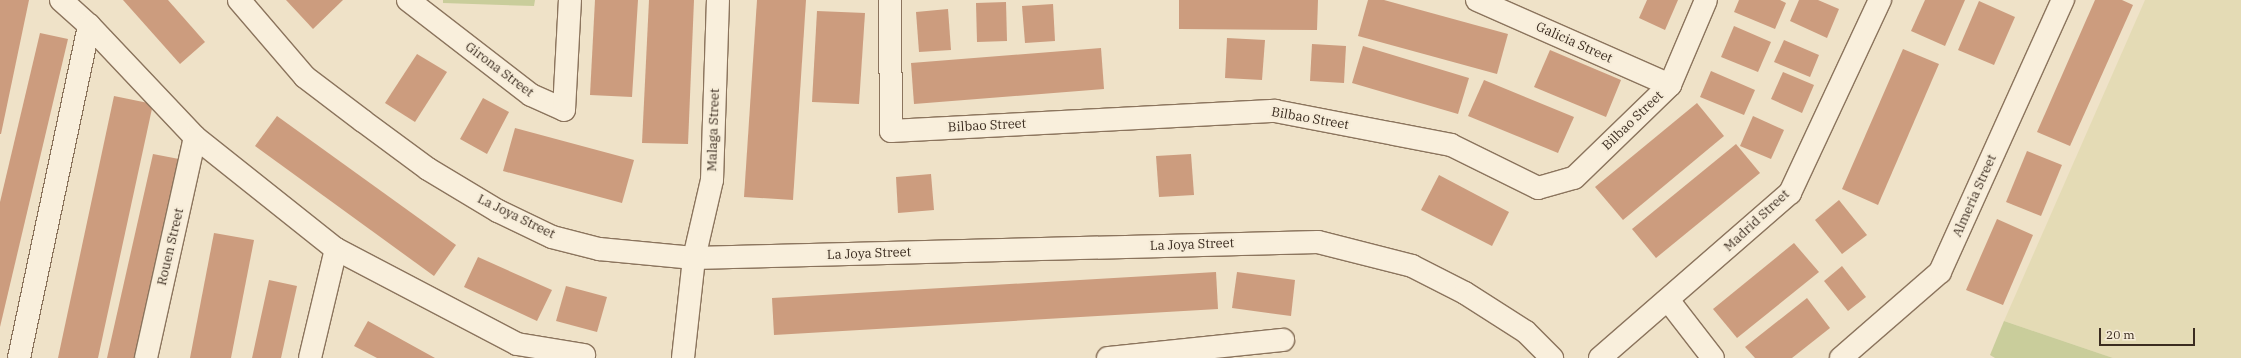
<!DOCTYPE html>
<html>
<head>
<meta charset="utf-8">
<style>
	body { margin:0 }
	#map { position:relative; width:2241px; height:358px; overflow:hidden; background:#efe2c8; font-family:"IBM Plex Serif",serif }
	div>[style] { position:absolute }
	.farmland>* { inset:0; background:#e4dbb5 }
	.green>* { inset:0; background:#c9cd9b }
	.building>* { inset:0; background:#cc9c7e }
	.roads { filter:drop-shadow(1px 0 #8b745d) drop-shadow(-1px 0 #8b745d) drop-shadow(0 1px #8b745d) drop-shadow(0 -1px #8b745d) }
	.minor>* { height:22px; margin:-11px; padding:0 11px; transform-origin:11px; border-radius:11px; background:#f9efdc }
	span { translate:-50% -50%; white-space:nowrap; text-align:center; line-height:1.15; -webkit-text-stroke:4px #f6ecd8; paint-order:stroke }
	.street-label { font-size:13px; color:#3b2c20 }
	.scale { position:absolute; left:2099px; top:328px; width:96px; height:18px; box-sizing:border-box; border:2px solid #3b2c20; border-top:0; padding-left:5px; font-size:12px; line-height:14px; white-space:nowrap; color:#3b2c20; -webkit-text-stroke:3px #f6ecd8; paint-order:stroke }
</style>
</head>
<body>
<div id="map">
	<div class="farmland">
		<i style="clip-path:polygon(2145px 0,2241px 0,2241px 358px,2113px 358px,2004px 321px)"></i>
	</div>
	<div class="green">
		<i style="clip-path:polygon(443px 0,535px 0,534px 6px,443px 3px)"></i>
		<i style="clip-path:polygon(2004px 321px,2113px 358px,1995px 358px,1990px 355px)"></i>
	</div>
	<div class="building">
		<i style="clip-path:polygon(0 0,29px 0,1px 134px,0 134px)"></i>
		<i style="clip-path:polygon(123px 0,168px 0,205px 42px,180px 64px)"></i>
		<i style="clip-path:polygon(286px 0,343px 0,313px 29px)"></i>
		<i style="clip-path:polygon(595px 0,638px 0,632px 97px,590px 95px)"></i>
		<i style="clip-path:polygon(649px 0,694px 0,688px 144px,642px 143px)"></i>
		<i style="clip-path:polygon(757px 0,806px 0,793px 200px,744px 197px)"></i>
		<i style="clip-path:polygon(1179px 0,1318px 0,1317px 30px,1179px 29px)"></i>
		<i style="clip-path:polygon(1368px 0,1384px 0,1508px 34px,1497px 74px,1358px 36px)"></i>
		<i style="clip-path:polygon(1647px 0,1678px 0,1665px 30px,1639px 18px)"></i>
		<i style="clip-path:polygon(1739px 0,1780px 0,1786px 3px,1775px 29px,1734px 12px)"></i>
		<i style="clip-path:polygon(1799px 0,1818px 0,1839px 9px,1827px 38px,1790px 21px)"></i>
		<i style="clip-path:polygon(1925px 0,1965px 0,1945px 46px,1911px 31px)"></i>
		<i style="clip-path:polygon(2095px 0,2122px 0,2133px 5px,2070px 146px,2037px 132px)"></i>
		<i style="clip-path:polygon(1979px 1px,2015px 17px,1994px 65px,1958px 50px)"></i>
		<i style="clip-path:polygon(1006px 2px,1007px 41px,977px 42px,976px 3px)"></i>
		<i style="clip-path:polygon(1053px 4px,1055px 41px,1025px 43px,1022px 6px)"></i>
		<i style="clip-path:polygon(948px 9px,951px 50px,919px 52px,916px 12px)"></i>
		<i style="clip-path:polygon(817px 11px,865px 13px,859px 104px,812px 102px)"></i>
		<i style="clip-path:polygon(1734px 26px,1771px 42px,1758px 72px,1721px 57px)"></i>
		<i style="clip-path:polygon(40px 33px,68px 39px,0 327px,0 202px)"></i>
		<i style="clip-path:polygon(1227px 38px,1265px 40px,1262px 80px,1225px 78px)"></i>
		<i style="clip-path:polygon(1784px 40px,1819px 55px,1810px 77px,1774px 62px)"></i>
		<i style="clip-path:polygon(1312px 44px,1346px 46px,1344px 83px,1310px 81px)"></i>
		<i style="clip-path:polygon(1363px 46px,1469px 78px,1458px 114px,1352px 83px)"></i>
		<i style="clip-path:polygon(1101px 48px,1104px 89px,914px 104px,911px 63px)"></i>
		<i style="clip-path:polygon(1903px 49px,1939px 64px,1878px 205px,1842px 189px)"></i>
		<i style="clip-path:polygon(1550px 50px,1621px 80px,1606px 117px,1534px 87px)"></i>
		<i style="clip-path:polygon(417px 54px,447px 72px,415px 122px,385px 103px)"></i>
		<i style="clip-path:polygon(1711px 71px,1755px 90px,1744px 115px,1700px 97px)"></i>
		<i style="clip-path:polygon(1783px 72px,1814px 85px,1802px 113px,1771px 99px)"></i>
		<i style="clip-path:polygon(1484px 80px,1574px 117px,1558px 153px,1468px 116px)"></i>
		<i style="clip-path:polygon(114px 96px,153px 104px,98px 358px,58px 358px)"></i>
		<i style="clip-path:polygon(483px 98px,509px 112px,487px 154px,460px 139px)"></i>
		<i style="clip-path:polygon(1697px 103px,1724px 136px,1623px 220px,1595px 187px)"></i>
		<i style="clip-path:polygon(277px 116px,456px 245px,434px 276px,255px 146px)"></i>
		<i style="clip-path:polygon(1753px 116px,1784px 130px,1771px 159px,1740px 146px)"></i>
		<i style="clip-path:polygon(515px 128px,634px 160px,622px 203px,503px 171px)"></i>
		<i style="clip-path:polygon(1736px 144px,1760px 173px,1656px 258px,1632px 229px)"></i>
		<i style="clip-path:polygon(2027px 151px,2062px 165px,2041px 216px,2006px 202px)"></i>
		<i style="clip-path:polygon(153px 154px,179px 159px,134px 358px,107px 358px)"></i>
		<i style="clip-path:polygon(1191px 154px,1194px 195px,1159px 197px,1156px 156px)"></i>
		<i style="clip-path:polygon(931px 174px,934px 210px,898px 213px,896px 177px)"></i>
		<i style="clip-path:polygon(1439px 175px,1509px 212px,1492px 246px,1421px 210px)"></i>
		<i style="clip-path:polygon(1839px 200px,1867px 235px,1842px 254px,1815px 220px)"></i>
		<i style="clip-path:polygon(1997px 219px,2033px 235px,2003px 305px,1966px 290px)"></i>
		<i style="clip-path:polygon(214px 233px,254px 240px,231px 358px,190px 358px)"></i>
		<i style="clip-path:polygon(1794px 243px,1819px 272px,1737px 338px,1713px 309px)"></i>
		<i style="clip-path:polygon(478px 257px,552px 290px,537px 321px,464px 287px)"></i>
		<i style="clip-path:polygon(1842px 266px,1866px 297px,1848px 311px,1824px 281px)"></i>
		<i style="clip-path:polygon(1216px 272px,1218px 309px,774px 335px,772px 298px)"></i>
		<i style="clip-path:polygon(1237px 272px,1295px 280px,1291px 316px,1232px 308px)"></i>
		<i style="clip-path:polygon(269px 280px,297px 286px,281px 358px,252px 358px)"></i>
		<i style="clip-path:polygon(566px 286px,607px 297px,597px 332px,556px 321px)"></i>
		<i style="clip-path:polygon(1807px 298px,1830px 328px,1792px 358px,1755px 358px,1745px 347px)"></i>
		<i style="clip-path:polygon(368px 321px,435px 358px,377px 358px,354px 346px)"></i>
	</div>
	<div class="roads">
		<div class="minor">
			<i style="left:61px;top:0;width:38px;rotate:42deg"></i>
			<i style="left:89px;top:25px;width:154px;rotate:46.6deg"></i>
			<i style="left:195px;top:137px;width:180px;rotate:38.5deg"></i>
			<i style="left:336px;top:249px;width:204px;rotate:27.7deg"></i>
			<i style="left:517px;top:344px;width:68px;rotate:9.3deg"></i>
			<i style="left:239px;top:0;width:101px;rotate:49.4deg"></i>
			<i style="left:305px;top:77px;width:73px;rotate:37.2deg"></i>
			<i style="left:363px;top:121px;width:81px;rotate:36.4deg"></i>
			<i style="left:428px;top:169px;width:82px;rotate:31deg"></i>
			<i style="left:498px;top:211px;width:60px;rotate:25.7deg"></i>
			<i style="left:552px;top:237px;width:49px;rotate:14.3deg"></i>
			<i style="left:599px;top:249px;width:95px;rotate:5.4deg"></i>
			<i style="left:694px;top:258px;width:624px;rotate:-1.47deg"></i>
			<i style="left:1318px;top:242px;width:97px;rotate:14.3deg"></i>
			<i style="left:1412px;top:266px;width:59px;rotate:27deg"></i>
			<i style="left:1465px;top:293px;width:72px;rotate:32.6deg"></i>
			<i style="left:1526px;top:332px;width:37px;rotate:45deg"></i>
			<i style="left:408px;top:0;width:155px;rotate:37.7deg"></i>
			<i style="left:531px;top:95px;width:36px;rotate:24deg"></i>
			<i style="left:564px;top:110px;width:110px;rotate:-86.9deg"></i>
			<i style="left:890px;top:0;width:131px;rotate:89.6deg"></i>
			<i style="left:891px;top:131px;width:385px;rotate:-3deg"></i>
			<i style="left:1275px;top:111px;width:179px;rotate:10.9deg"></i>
			<i style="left:1451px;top:145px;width:97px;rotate:26.3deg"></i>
			<i style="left:1538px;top:188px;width:37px;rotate:-16deg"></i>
			<i style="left:1574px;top:178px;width:134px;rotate:-44.1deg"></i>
			<i style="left:1670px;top:85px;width:92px;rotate:-67deg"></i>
			<i style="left:1477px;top:0;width:211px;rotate:23.8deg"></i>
			<i style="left:1668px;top:300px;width:73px;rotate:52.2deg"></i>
			<i style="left:19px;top:358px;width:340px;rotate:-78.1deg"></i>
			<i style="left:146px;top:358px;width:226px;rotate:-77.5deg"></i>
			<i style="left:310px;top:358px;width:112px;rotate:-76.6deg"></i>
			<i style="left:683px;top:358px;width:101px;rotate:-83.7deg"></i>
			<i style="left:694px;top:258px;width:80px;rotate:-77deg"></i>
			<i style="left:712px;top:180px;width:180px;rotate:-88.1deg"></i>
			<i style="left:1108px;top:358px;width:176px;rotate:-5.9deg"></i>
			<i style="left:1600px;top:358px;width:252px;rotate:-41deg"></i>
			<i style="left:1790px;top:193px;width:213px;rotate:-65deg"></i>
			<i style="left:1841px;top:358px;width:131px;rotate:-41deg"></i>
			<i style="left:1940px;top:272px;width:299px;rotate:-65.7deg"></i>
		</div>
	</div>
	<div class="street-label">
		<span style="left:1574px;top:43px;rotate:24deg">Galicia Street</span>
		<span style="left:499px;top:70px;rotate:37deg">Girona Street</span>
		<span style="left:1310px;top:119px;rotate:10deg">Bilbao Street</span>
		<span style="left:1633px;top:121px;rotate:-44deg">Bilbao Street</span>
		<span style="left:987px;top:126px;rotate:-3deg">Bilbao Street</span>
		<span style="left:714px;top:130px;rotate:-88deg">Malaga Street</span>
		<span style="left:1975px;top:196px;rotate:-66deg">Almeria Street</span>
		<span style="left:516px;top:217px;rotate:26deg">La Joya Street</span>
		<span style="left:1757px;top:221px;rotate:-43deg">Madrid Street</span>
		<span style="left:1192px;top:245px;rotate:-2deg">La Joya Street</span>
		<span style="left:171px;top:247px;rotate:-77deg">Rouen Street</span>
		<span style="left:869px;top:254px;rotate:-2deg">La Joya Street</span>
	</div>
	<div class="scale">20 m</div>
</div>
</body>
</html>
